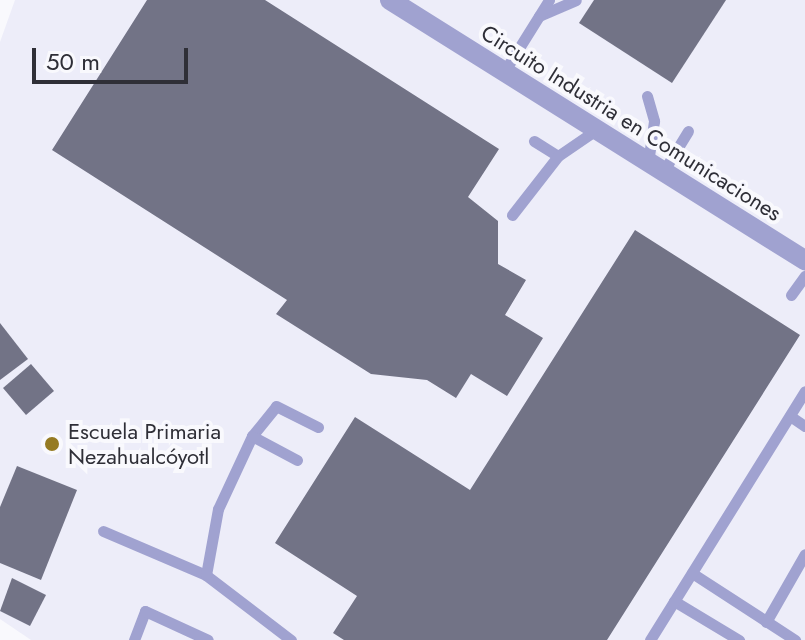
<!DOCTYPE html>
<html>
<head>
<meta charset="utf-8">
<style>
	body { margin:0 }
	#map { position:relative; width:805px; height:640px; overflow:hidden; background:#f9f9fd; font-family:Jost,sans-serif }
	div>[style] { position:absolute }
	.built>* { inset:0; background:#ededf9 }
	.building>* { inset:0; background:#727386 }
	.service>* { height:11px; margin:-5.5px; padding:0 5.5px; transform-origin:5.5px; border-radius:5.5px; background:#a0a2d0 }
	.tertiary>* { height:20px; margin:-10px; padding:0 10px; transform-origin:10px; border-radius:10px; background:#a0a2d0 }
	.dots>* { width:22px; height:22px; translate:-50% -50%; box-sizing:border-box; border:4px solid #f9f9fd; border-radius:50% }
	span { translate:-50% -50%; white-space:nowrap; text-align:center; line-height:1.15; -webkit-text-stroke:8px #f9f9fd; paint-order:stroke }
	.street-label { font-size:22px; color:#2f2f37 }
	.poi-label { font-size:22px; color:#2f2f37 }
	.left { translate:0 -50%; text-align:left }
	.scale { position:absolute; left:32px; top:48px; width:156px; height:36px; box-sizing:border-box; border:4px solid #2f2f37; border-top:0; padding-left:10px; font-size:24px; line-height:28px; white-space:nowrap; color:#2f2f37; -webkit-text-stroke:6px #f9f9fd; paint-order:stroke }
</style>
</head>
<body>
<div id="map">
	<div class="built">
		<i style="clip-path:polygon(15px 0,805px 0,805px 640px,31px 640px,0 619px,0 42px)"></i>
	</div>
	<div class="building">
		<i style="clip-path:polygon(147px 0,265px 0,499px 149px,468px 197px,498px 221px,498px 264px,526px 280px,505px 315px,543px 338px,507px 396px,471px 374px,456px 398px,427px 380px,371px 374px,276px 314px,287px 300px,52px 150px)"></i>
		<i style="clip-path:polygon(594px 0,726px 0,672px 83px,579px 23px)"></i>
		<i style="clip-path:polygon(635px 230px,800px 335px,607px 640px,344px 640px,333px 633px,357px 596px,275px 543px,355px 417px,470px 490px)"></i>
		<i style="clip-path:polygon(0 323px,28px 359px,0 380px)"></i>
		<i style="clip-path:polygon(31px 364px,54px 391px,26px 415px,3px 388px)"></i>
		<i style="clip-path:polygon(17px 466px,77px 490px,41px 580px,0 563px,0 507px)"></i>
		<i style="clip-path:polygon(12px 578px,46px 595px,30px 626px,0 611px)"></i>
	</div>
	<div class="service">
		<i style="left:539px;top:16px;width:40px;rotate:-23.4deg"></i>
		<i style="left:504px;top:72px;width:85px;rotate:-58deg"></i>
		<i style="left:647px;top:96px;width:26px;rotate:74deg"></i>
		<i style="left:654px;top:121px;width:42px;rotate:98.1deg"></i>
		<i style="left:534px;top:141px;width:28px;rotate:32deg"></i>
		<i style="left:558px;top:156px;width:46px;rotate:-34.4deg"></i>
		<i style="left:663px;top:172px;width:48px;rotate:-58.6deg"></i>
		<i style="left:512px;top:215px;width:75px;rotate:-52.1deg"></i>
		<i style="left:791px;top:295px;width:24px;rotate:-54deg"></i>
		<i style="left:790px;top:416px;width:18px;rotate:34deg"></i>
		<i style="left:252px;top:436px;width:38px;rotate:-51deg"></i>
		<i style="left:276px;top:406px;width:47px;rotate:26.6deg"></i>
		<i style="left:103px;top:531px;width:112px;rotate:23.1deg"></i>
		<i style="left:692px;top:573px;width:123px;rotate:33deg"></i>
		<i style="left:674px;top:601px;width:76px;rotate:31deg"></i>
		<i style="left:766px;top:622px;width:78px;rotate:-60.2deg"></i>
		<i style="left:134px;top:640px;width:31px;rotate:-69deg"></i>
		<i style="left:145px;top:611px;width:69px;rotate:24.7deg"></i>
		<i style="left:291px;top:640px;width:107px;rotate:-142.6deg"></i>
		<i style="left:206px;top:575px;width:67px;rotate:-79.7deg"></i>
		<i style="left:218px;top:509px;width:81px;rotate:-65deg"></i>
		<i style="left:252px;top:436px;width:51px;rotate:28.1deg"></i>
		<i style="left:650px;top:640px;width:293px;rotate:-58.1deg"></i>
	</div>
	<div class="tertiary">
		<i style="left:390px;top:0;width:490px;rotate:32.1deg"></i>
	</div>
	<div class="dots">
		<i style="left:52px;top:444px;background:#957a22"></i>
	</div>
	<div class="street-label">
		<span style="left:631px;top:123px;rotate:32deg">Circuito Industria en Comunicaciones</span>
	</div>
	<div class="poi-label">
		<span class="left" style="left:68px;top:444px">Escuela Primaria<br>Nezahualcóyotl</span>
	</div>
	<div class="scale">50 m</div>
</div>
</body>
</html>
